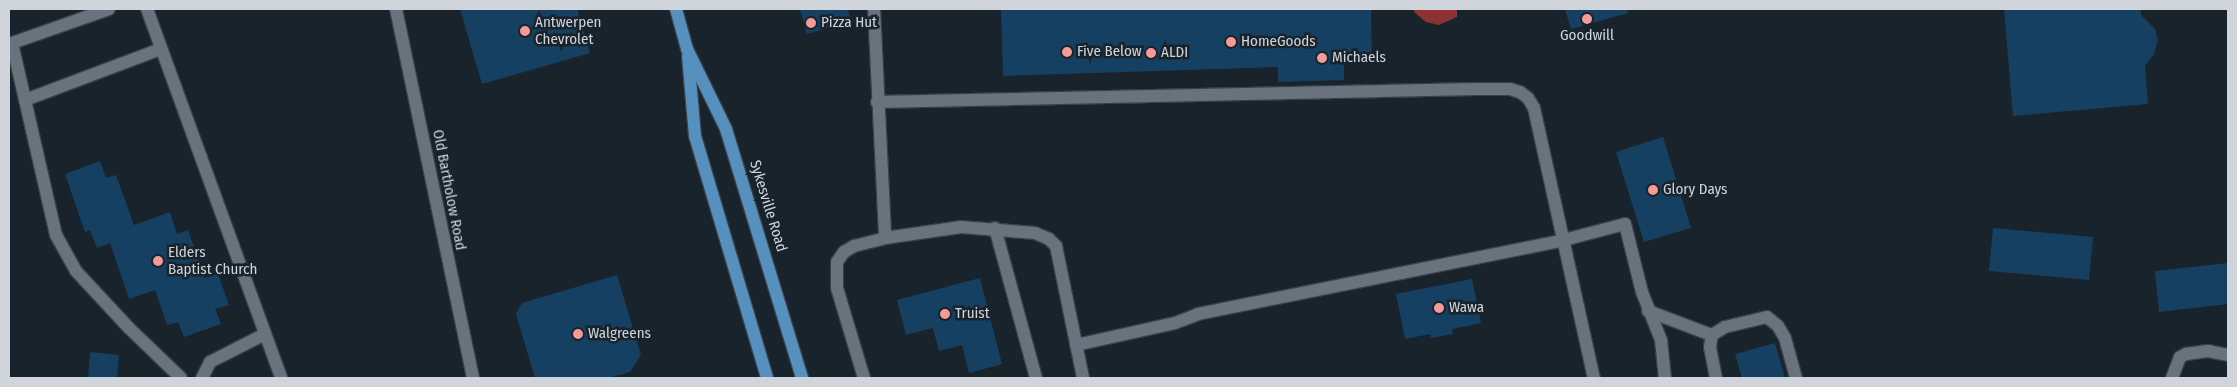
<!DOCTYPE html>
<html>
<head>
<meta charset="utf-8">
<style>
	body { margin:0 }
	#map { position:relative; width:2237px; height:387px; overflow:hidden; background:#19232b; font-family:"Fira Sans Condensed",sans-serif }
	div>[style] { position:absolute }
	.water>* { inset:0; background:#8c3233 }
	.building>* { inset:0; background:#164061 }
	.roads { filter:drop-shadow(1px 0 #3a4047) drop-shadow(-1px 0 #3a4047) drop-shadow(0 1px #3a4047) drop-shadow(0 -1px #3a4047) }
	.minor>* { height:12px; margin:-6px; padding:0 6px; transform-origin:6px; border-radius:6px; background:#68737d }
	.major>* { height:12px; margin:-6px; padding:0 6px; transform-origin:6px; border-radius:6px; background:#5690bf }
	.dots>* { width:14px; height:14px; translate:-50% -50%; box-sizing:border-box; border:2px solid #19232b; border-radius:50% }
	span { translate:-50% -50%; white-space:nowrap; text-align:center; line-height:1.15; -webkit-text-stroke:5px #19232b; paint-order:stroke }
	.poi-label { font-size:15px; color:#cfd5db }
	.left { translate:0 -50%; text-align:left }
	.street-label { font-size:15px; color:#cfd5db }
	.frame { position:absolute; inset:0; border:10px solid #cfd5db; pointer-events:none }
</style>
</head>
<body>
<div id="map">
	<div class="water">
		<i style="clip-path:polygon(1413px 9px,1457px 9px,1457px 17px,1439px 25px,1426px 22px,1415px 13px)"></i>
	</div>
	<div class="building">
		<i style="clip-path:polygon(460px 9px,577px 9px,590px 53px,482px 84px)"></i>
		<i style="clip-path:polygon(800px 9px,848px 9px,851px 22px,807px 34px)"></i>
		<i style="clip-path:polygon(1001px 9px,1371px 9px,1372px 63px,1344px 64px,1344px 80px,1278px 82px,1278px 67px,1003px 76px)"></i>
		<i style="clip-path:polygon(1565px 9px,1627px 9px,1628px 13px,1571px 29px)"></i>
		<i style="clip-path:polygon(2004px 9px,2141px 9px,2141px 15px,2155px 29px,2158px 40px,2154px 54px,2145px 66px,2148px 104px,2013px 116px)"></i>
		<i style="clip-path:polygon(1663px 137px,1691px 228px,1644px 242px,1616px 152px)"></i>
		<i style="clip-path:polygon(100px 161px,106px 178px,116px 175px,134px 225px,170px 212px,177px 234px,188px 230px,205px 278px,218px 274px,229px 305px,215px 309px,221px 324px,184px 337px,178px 322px,167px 325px,155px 290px,129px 299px,110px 243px,97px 248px,90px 230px,85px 232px,65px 174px)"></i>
		<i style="clip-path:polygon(1993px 228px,2093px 237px,2089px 280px,1989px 271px)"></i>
		<i style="clip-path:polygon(2228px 263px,2228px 304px,2159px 312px,2155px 271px)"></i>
		<i style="clip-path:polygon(617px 275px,641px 355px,630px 372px,608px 378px,535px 378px,516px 314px,522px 303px)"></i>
		<i style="clip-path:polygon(980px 278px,1002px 364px,969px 373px,962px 345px,939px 351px,933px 328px,906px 335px,897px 300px)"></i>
		<i style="clip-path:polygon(1472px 279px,1481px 323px,1452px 329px,1453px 334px,1431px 338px,1430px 334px,1405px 339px,1396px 294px)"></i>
		<i style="clip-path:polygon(1775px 343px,1785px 378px,1742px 378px,1735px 354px)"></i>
		<i style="clip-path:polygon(90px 352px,119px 355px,117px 378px,88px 378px)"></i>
	</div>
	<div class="roads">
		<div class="minor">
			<i style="left:109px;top:9px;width:103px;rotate:160.7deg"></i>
			<i style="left:12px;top:43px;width:197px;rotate:77.1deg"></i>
			<i style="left:56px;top:235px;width:41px;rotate:60.9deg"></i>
			<i style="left:76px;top:271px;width:78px;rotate:47.1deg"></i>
			<i style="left:129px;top:328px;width:72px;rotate:43.9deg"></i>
			<i style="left:147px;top:9px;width:393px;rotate:70deg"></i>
			<i style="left:396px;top:9px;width:377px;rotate:78.2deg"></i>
			<i style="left:874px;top:9px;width:229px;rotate:87.2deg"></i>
			<i style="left:25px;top:100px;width:145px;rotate:-20.6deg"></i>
			<i style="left:877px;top:102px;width:598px;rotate:-1.25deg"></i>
			<i style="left:1475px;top:89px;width:35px"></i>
			<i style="left:1510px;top:89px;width:10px;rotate:17deg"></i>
			<i style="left:1520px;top:92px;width:10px;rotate:37deg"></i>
			<i style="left:1528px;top:98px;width:12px;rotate:59deg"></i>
			<i style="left:1534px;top:108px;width:277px;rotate:77.5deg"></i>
			<i style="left:995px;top:228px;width:156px;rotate:74.7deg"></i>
			<i style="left:1648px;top:311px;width:68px;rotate:20.6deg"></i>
			<i style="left:1076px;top:345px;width:101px;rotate:-12.5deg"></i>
			<i style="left:1175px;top:323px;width:25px;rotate:-21deg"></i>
			<i style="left:1198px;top:314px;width:373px;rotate:-11.4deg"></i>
			<i style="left:1564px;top:240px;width:63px;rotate:-14.7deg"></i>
			<i style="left:1625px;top:224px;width:70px;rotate:76deg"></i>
			<i style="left:1642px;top:292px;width:52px;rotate:68.4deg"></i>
			<i style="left:1661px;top:340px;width:38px;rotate:84deg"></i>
			<i style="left:202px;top:378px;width:18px;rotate:-63deg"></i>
			<i style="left:210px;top:362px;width:62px;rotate:-27deg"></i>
			<i style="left:864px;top:378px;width:94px;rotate:-106.7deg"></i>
			<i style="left:837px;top:288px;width:26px;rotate:-90deg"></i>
			<i style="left:837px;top:262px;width:12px;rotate:-55deg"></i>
			<i style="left:844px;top:252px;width:12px;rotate:-31deg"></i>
			<i style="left:854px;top:246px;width:32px;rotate:-14deg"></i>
			<i style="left:885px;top:238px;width:77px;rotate:-8.2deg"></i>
			<i style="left:961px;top:227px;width:74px;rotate:4.6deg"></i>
			<i style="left:1035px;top:233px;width:15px;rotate:23deg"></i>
			<i style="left:1049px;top:239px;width:10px;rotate:45deg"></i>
			<i style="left:1056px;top:246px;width:135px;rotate:78.4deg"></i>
			<i style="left:1716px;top:378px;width:32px;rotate:-101deg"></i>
			<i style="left:1710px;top:347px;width:12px;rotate:-81deg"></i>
			<i style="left:1712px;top:335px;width:15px;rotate:-32deg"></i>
			<i style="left:1725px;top:327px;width:43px;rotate:-13.4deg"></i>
			<i style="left:1767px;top:317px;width:14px;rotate:39deg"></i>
			<i style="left:1778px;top:326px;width:14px;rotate:60deg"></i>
			<i style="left:1785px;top:338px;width:41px;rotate:74.6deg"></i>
			<i style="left:2172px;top:378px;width:22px;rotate:-69deg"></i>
			<i style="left:2180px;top:357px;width:7px;rotate:-27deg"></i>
			<i style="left:2186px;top:354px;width:22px;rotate:-8deg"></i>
			<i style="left:2208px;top:351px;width:20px;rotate:11deg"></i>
		</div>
		<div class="major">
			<i style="left:676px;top:9px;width:41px;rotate:74.6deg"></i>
			<i style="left:687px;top:49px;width:89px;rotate:64deg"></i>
			<i style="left:726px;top:129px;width:260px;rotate:73deg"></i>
			<i style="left:688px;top:56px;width:80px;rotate:85deg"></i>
			<i style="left:695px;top:136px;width:252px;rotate:73.4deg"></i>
		</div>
	</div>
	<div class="dots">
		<i style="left:1587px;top:19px;background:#f59b97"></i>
		<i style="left:811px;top:23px;background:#f59b97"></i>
		<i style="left:525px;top:31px;background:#f59b97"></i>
		<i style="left:1231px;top:42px;background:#f59b97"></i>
		<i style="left:1067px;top:52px;background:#f59b97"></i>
		<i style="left:1151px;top:53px;background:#f59b97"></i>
		<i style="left:1322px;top:58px;background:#f59b97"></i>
		<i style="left:1653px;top:190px;background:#f59b97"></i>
		<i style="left:158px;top:261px;background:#f59b97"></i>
		<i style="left:1439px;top:308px;background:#f59b97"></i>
		<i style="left:945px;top:314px;background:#f59b97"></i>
		<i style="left:578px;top:334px;background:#f59b97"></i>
	</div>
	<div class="poi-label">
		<span class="left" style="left:535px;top:31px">Antwerpen<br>Chevrolet</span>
		<span class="left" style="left:821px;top:23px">Pizza Hut</span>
		<span style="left:1587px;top:36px">Goodwill</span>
		<span class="left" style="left:1241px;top:42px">HomeGoods</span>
		<span class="left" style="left:1077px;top:52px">Five Below</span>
		<span class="left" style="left:1161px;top:53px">ALDI</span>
		<span class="left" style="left:1332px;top:58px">Michaels</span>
		<span class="left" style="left:1663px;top:190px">Glory Days</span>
		<span class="left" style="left:168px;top:261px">Elders<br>Baptist Church</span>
		<span class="left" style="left:1449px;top:308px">Wawa</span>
		<span class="left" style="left:955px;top:314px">Truist</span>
		<span class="left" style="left:588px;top:334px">Walgreens</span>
	</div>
	<div class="street-label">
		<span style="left:449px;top:190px;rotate:79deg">Old Bartholow Road</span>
		<span style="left:768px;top:206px;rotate:73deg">Sykesville Road</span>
	</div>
	<div class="frame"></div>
</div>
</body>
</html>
